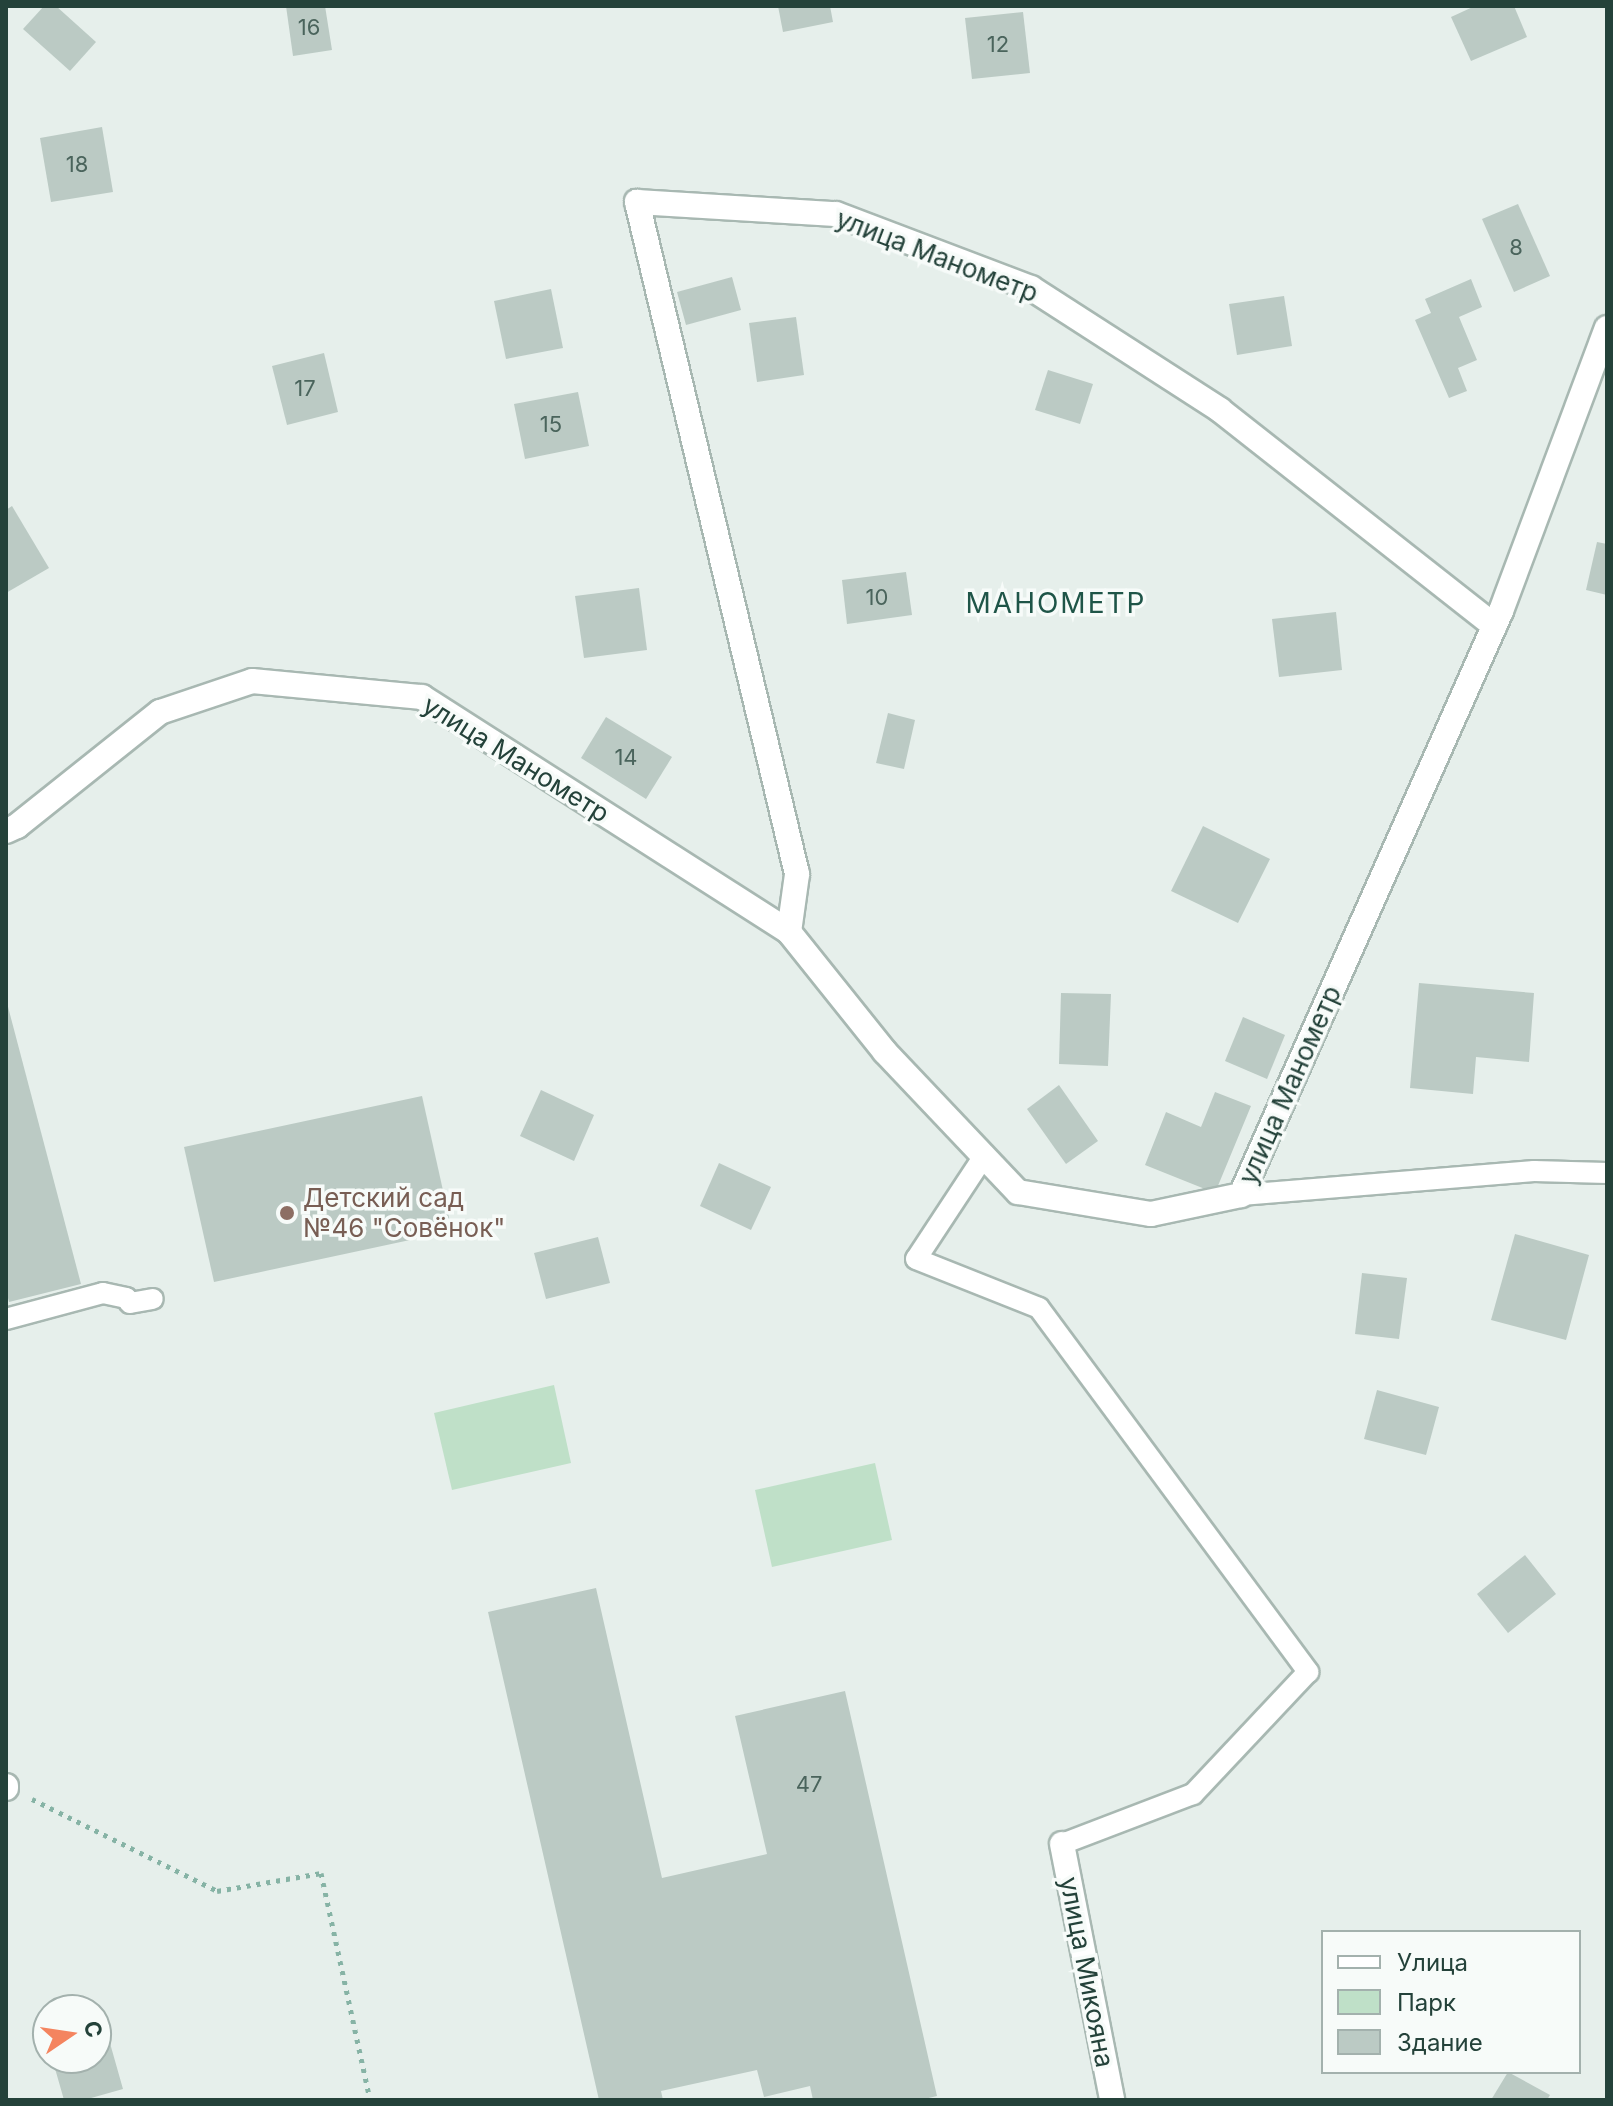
<!DOCTYPE html>
<html>
<head>
<meta charset="utf-8">
<style>
	body { margin:0 }
	#map { position:relative; width:1613px; height:2106px; overflow:hidden; background:#e6efeb; font-family:Inter,sans-serif }
	div>[style] { position:absolute }
	.green>* { inset:0; background:#bfe0c8 }
	.building>* { inset:0; background:#bbcac4 }
	.path>* { height:5px; margin-top:-2.5px; transform-origin:0; background:repeating-linear-gradient(90deg,#86b3a5 0 4px,transparent 0 10px) }
	.roads { filter:drop-shadow(2px 0 #a8b8b2) drop-shadow(-2px 0 #a8b8b2) drop-shadow(0 2px #a8b8b2) drop-shadow(0 -2px #a8b8b2) }
	.lane>* { height:20px; margin:-10px; padding:0 10px; transform-origin:10px; border-radius:10px; background:#fff }
	.street>* { height:24px; margin:-12px; padding:0 12px; transform-origin:12px; border-radius:12px; background:#fff }
	.dots>* { width:22px; height:22px; translate:-50% -50%; box-sizing:border-box; border:4px solid #f7fbf9; border-radius:50% }
	span { translate:-50% -50%; white-space:nowrap; text-align:center; line-height:1.15; -webkit-text-stroke:7px #f7fbf9; paint-order:stroke }
	.number-label { font-size:22px; color:#4a645c }
	.number-label span { -webkit-text-stroke-width:0 }
	.street-label { font-size:26px; color:#24423a }
	.education-label { font-size:26px; color:#785e54 }
	.left { translate:0 -50%; text-align:left }
	.neighbourhood-label { font-size:28px; color:#1f5548; letter-spacing:2px }
	.frame { position:absolute; inset:0; border:8px solid #24423a; pointer-events:none }
	.legend { position:absolute; left:1321px; top:1930px; width:260px; height:144px; box-sizing:border-box; background:#f7fbf9; border:2px solid #a3b1ad; margin:0; padding:10px 14px; list-style:none; font-size:24px; color:#24423a }
	.legend li { display:flex; align-items:center; gap:16px; height:40px }
	.legend b { width:40px; border:2px solid #a3b1ad }
	.north { position:absolute; left:32px; top:1994px; width:80px; height:80px; box-sizing:border-box; background:#f7fbf9; border:2px solid #a3b1ad; border-radius:50%; rotate:77deg; font-size:22px; font-weight:700; line-height:32px; text-align:center; color:#24423a }
	.north::after { content:''; display:block; margin:auto; width:28px; height:36px; background:#f4845f; clip-path:polygon(50% 0,100% 100%,50% 72%,0 100%) }
</style>
</head>
<body>
<div id="map">
	<div class="green">
		<i style="clip-path:polygon(554px 1385px,571px 1463px,452px 1490px,434px 1413px)"></i>
		<i style="clip-path:polygon(875px 1463px,892px 1540px,772px 1567px,755px 1490px)"></i>
	</div>
	<div class="building">
		<i style="clip-path:polygon(44px 6px,56px 6px,96px 42px,70px 71px,23px 29px)"></i>
		<i style="clip-path:polygon(286px 6px,325px 6px,332px 50px,293px 56px)"></i>
		<i style="clip-path:polygon(778px 6px,830px 6px,833px 22px,783px 32px)"></i>
		<i style="clip-path:polygon(1475px 6px,1514px 6px,1527px 37px,1471px 61px,1451px 17px)"></i>
		<i style="clip-path:polygon(1023px 12px,1030px 73px,972px 79px,965px 18px)"></i>
		<i style="clip-path:polygon(102px 127px,113px 192px,51px 202px,40px 138px)"></i>
		<i style="clip-path:polygon(1518px 204px,1550px 276px,1514px 292px,1482px 219px)"></i>
		<i style="clip-path:polygon(732px 277px,741px 310px,686px 325px,677px 292px)"></i>
		<i style="clip-path:polygon(1471px 279px,1482px 307px,1459px 317px,1477px 360px,1458px 368px,1467px 391px,1449px 398px,1415px 320px,1431px 313px,1425px 299px)"></i>
		<i style="clip-path:polygon(551px 289px,563px 348px,506px 359px,494px 301px)"></i>
		<i style="clip-path:polygon(1284px 296px,1292px 346px,1237px 355px,1229px 304px)"></i>
		<i style="clip-path:polygon(796px 317px,804px 375px,757px 382px,749px 323px)"></i>
		<i style="clip-path:polygon(324px 353px,338px 412px,287px 425px,272px 366px)"></i>
		<i style="clip-path:polygon(1048px 370px,1093px 384px,1080px 424px,1035px 410px)"></i>
		<i style="clip-path:polygon(578px 392px,589px 446px,525px 459px,514px 404px)"></i>
		<i style="clip-path:polygon(12px 506px,49px 568px,6px 593px,6px 510px)"></i>
		<i style="clip-path:polygon(1597px 542px,1607px 544px,1607px 595px,1586px 590px)"></i>
		<i style="clip-path:polygon(906px 572px,912px 615px,847px 624px,842px 580px)"></i>
		<i style="clip-path:polygon(639px 588px,647px 650px,584px 658px,575px 596px)"></i>
		<i style="clip-path:polygon(1336px 612px,1342px 670px,1279px 677px,1272px 619px)"></i>
		<i style="clip-path:polygon(888px 713px,915px 720px,904px 769px,876px 763px)"></i>
		<i style="clip-path:polygon(606px 717px,672px 757px,646px 799px,581px 758px)"></i>
		<i style="clip-path:polygon(1203px 826px,1270px 859px,1238px 923px,1171px 891px)"></i>
		<i style="clip-path:polygon(1419px 983px,1534px 993px,1529px 1062px,1476px 1057px,1473px 1094px,1410px 1088px)"></i>
		<i style="clip-path:polygon(1061px 993px,1111px 994px,1108px 1066px,1059px 1064px)"></i>
		<i style="clip-path:polygon(7px 1003px,81px 1284px,9px 1302px,6px 1290px)"></i>
		<i style="clip-path:polygon(1243px 1017px,1285px 1035px,1267px 1079px,1225px 1061px)"></i>
		<i style="clip-path:polygon(1059px 1085px,1098px 1141px,1066px 1164px,1027px 1109px)"></i>
		<i style="clip-path:polygon(541px 1090px,594px 1115px,574px 1161px,520px 1136px)"></i>
		<i style="clip-path:polygon(1215px 1092px,1251px 1106px,1215px 1193px,1145px 1165px,1166px 1112px,1201px 1127px)"></i>
		<i style="clip-path:polygon(422px 1096px,452px 1231px,214px 1282px,184px 1147px)"></i>
		<i style="clip-path:polygon(719px 1163px,771px 1187px,751px 1230px,700px 1206px)"></i>
		<i style="clip-path:polygon(1515px 1234px,1589px 1255px,1566px 1340px,1491px 1320px)"></i>
		<i style="clip-path:polygon(598px 1237px,610px 1283px,546px 1299px,534px 1253px)"></i>
		<i style="clip-path:polygon(1362px 1273px,1407px 1278px,1399px 1339px,1355px 1334px)"></i>
		<i style="clip-path:polygon(1377px 1390px,1439px 1407px,1426px 1455px,1364px 1439px)"></i>
		<i style="clip-path:polygon(1525px 1555px,1556px 1594px,1508px 1633px,1477px 1594px)"></i>
		<i style="clip-path:polygon(596px 1588px,662px 1878px,767px 1854px,735px 1716px,845px 1691px,937px 2096px,920px 2100px,813px 2100px,810px 2086px,764px 2097px,757px 2070px,661px 2091px,663px 2100px,599px 2100px,488px 1612px)"></i>
		<i style="clip-path:polygon(104px 2022px,123px 2089px,84px 2100px,64px 2100px,52px 2058px,96px 2058px,96px 2024px)"></i>
		<i style="clip-path:polygon(1508px 2072px,1550px 2095px,1547px 2100px,1491px 2100px)"></i>
	</div>
	<div class="path">
		<i style="left:32px;top:1799px;width:207px;rotate:26.4deg"></i>
		<i style="left:217px;top:1891px;width:106px;rotate:-9.8deg"></i>
		<i style="left:321px;top:1873px;width:232px;rotate:77.8deg"></i>
	</div>
	<div class="roads">
		<div class="lane">
			<i style="left:984px;top:1156px;width:123px;rotate:123.4deg"></i>
			<i style="left:916px;top:1259px;width:132px;rotate:21.7deg"></i>
			<i style="left:1039px;top:1308px;width:453px;rotate:53.5deg"></i>
			<i style="left:1308px;top:1672px;width:168px;rotate:133.3deg"></i>
			<i style="left:1193px;top:1794px;width:140px;rotate:159.1deg"></i>
			<i style="left:1241px;top:1195px;width:294px;rotate:-4.7deg"></i>
			<i style="left:1534px;top:1171px;width:73px;rotate:1.6deg"></i>
			<i style="left:6px;top:1319px;width:100px;rotate:-15deg"></i>
			<i style="left:103px;top:1293px;width:24px;rotate:12deg"></i>
			<i style="left:126px;top:1298px;width:6px;rotate:51deg"></i>
			<i style="left:130px;top:1303px;width:23px;rotate:-10deg"></i>
		</div>
		<div class="street">
			<i style="left:6px;top:831px;width:12px;rotate:-24deg"></i>
			<i style="left:17px;top:826px;width:183px;rotate:-38.6deg"></i>
			<i style="left:160px;top:712px;width:97px;rotate:-18.6deg"></i>
			<i style="left:252px;top:681px;width:171px;rotate:5.4deg"></i>
			<i style="left:422px;top:697px;width:436px;rotate:32.6deg"></i>
			<i style="left:789px;top:932px;width:154px;rotate:51.3deg"></i>
			<i style="left:885px;top:1052px;width:193px;rotate:46.5deg"></i>
			<i style="left:1018px;top:1192px;width:135px;rotate:9.4deg"></i>
			<i style="left:1151px;top:1214px;width:92px;rotate:-11.9deg"></i>
			<i style="left:1241px;top:1195px;width:639px;rotate:-66deg"></i>
			<i style="left:1501px;top:611px;width:302px;rotate:-69.5deg"></i>
			<i style="left:789px;top:932px;width:59px;rotate:-82.1deg"></i>
			<i style="left:797px;top:874px;width:691px;rotate:-103.39deg"></i>
			<i style="left:637px;top:202px;width:199px;rotate:3.5deg"></i>
			<i style="left:836px;top:214px;width:209px;rotate:20.8deg"></i>
			<i style="left:1031px;top:288px;width:225px;rotate:32.8deg"></i>
			<i style="left:1220px;top:410px;width:349px;rotate:38.2deg"></i>
			<i style="left:6px;top:1788px;width:2px;rotate:-90deg"></i>
			<i style="left:1062px;top:1844px;width:261px;rotate:78.9deg"></i>
		</div>
	</div>
	<div class="dots">
		<i style="left:287px;top:1213px;background:#8d6e63"></i>
	</div>
	<div class="number-label">
		<span style="left:309px;top:28px">16</span>
		<span style="left:998px;top:45px">12</span>
		<span style="left:77px;top:165px">18</span>
		<span style="left:1516px;top:248px">8</span>
		<span style="left:305px;top:389px">17</span>
		<span style="left:551px;top:425px">15</span>
		<span style="left:877px;top:598px">10</span>
		<span style="left:626px;top:758px">14</span>
		<span style="left:809px;top:1785px">47</span>
	</div>
	<div class="street-label">
		<span style="left:937px;top:256px;rotate:21deg">улица Манометр</span>
		<span style="left:516px;top:759px;rotate:32deg">улица Манометр</span>
		<span style="left:1290px;top:1085px;rotate:-66deg">улица Манометр</span>
		<span style="left:1087px;top:1972px;rotate:79deg">улица Микояна</span>
	</div>
	<div class="education-label">
		<span class="left" style="left:303px;top:1213px">Детский сад<br>№46 "Совёнок"</span>
	</div>
	<div class="neighbourhood-label">
		<span style="left:1056px;top:603px">МАНОМЕТР</span>
	</div>
	<div class="frame"></div>
	<ul class="legend">
	<li><b style="height:10px;background:#fff"></b>Улица</li>
	<li><b style="height:22px;background:#bfe0c8"></b>Парк</li>
	<li><b style="height:22px;background:#bbcac4"></b>Здание</li>
	</ul>
	<div class="north">С</div>
</div>
</body>
</html>
